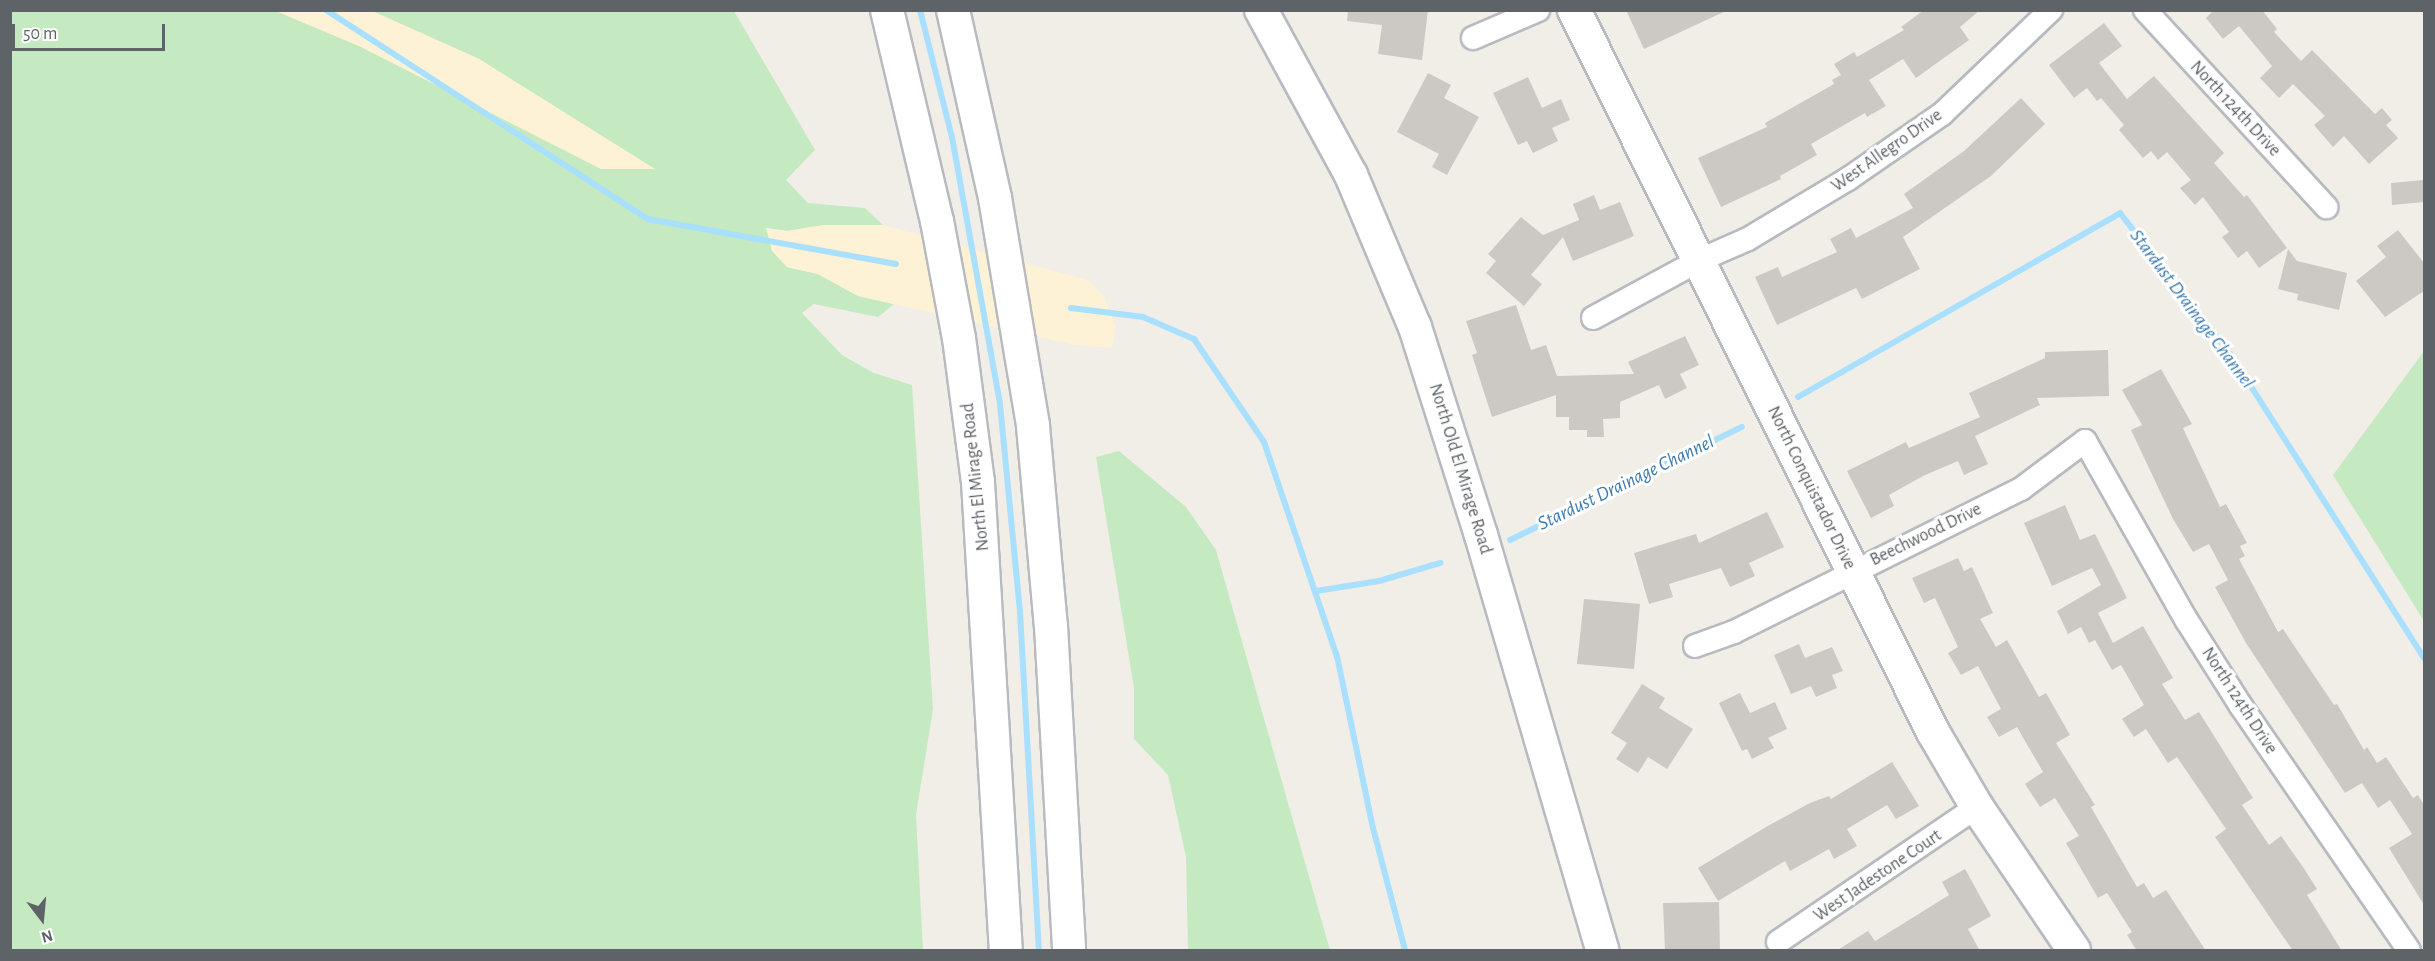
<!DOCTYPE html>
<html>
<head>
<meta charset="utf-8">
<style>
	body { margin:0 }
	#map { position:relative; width:2435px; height:961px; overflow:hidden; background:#f1eee7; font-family:"Alegreya Sans",sans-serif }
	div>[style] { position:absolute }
	.green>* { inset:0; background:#c5eac2 }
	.sand>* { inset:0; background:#fdf1d6 }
	.stream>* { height:6px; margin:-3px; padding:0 3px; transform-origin:3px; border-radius:3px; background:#a9dfff }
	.building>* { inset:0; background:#ccc9c4 }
	.roads { filter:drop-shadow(2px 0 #b7babe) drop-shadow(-2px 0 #b7babe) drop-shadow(0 2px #b7babe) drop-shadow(0 -2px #b7babe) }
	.street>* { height:22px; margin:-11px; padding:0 11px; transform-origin:11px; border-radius:11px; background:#fff }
	.secondary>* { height:32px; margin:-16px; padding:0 16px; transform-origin:16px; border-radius:16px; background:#fff }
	span { translate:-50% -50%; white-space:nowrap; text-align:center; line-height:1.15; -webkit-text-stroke:6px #fff; paint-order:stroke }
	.street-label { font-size:18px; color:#5e6368 }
	.water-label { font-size:20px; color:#3b7bb0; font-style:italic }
	.frame { position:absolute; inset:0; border:12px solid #5e6368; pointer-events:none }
	.north { position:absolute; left:12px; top:889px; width:60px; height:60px; -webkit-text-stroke:4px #fff; paint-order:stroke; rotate:164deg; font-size:16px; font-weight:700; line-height:24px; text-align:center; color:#5e6368 }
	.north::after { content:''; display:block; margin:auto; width:21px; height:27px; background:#5e6368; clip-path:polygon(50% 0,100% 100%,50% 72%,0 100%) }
	.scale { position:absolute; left:12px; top:24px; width:153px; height:27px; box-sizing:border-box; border:3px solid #5e6368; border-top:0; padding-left:8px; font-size:18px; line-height:21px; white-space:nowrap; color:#5e6368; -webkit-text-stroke:4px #fff; paint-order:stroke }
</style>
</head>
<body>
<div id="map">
	<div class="green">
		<i style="clip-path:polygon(10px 11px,276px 11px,654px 169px,479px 59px,372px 11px,734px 11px,815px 150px,786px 180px,808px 203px,865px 208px,883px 225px,824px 225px,787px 231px,766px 228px,787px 267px,818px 274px,858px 296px,894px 304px,878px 317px,814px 304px,802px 313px,842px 355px,874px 373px,912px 385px,933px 709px,916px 815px,923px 950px,11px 950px)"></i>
		<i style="clip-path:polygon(2424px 351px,2424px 621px,2333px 475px)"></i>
		<i style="clip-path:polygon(1119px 451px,1186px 507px,1216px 550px,1330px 950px,1188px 950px,1186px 857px,1168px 775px,1134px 739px,1134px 688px,1096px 457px)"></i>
	</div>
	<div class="sand">
		<i style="clip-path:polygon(276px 11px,372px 11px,479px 59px,655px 169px,601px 169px,361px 47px)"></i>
		<i style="clip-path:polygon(824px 225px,883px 225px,1088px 280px,1104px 296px,1116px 328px,1112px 348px,1074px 345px,858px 296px,818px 274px,787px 267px,772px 251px,766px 228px,787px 231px)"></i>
	</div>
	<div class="stream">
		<i style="left:326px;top:10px;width:384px;rotate:33deg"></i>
		<i style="left:648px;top:219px;width:252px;rotate:10.3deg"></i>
		<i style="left:920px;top:10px;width:131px;rotate:75.9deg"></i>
		<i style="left:952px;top:137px;width:271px;rotate:79.8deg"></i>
		<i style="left:1000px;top:404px;width:209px;rotate:84.5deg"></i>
		<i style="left:1020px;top:612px;width:339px;rotate:86.8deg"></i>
		<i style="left:1071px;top:308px;width:73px;rotate:7.1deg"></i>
		<i style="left:1143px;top:317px;width:56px;rotate:23.3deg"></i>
		<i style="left:1194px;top:339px;width:125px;rotate:55.8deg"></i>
		<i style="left:1264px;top:442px;width:226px;rotate:71.2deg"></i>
		<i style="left:1337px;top:656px;width:176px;rotate:78.2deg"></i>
		<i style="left:1373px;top:828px;width:126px;rotate:75.3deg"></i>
		<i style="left:1798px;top:397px;width:371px;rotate:-29.7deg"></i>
		<i style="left:2120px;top:213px;width:180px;rotate:52deg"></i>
		<i style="left:2231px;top:355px;width:359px;rotate:57.5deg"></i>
		<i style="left:1510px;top:540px;width:258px;rotate:-26deg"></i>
		<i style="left:1316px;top:591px;width:64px;rotate:-9deg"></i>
		<i style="left:1379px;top:581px;width:64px;rotate:-16.4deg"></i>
	</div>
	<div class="building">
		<i style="clip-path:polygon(1348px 10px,1428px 10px,1422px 60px,1378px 54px,1382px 25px,1347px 21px)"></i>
		<i style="clip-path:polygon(1626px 10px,1728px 10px,1644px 49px)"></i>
		<i style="clip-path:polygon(1924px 10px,1980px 10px,1960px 27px,1969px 40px,1916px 78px,1903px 59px,1869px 80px,1886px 106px,1867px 117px,1865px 113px,1811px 144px,1817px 155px,1780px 176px,1781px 179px,1721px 207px,1698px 158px,1767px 127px,1765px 123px,1834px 84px,1832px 80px,1841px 75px,1834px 64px,1854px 52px,1857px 57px,1904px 30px,1901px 27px)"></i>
		<i style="clip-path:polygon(2214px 10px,2262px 10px,2277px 29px,2274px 32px,2301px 61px,2312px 50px,2375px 114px,2382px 108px,2392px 120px,2386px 125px,2398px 138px,2369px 164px,2344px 136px,2333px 147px,2314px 125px,2325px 116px,2293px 84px,2279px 98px,2260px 78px,2272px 66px,2239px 26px,2223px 39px,2206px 18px)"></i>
		<i style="clip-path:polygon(2104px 23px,2122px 46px,2099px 63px,2127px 99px,2154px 76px,2224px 153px,2214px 163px,2244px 197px,2247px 195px,2287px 248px,2259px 268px,2247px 251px,2238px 258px,2222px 237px,2229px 232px,2203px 197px,2195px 205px,2180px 188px,2191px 180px,2167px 152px,2158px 160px,2151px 151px,2143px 158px,2119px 130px,2124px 125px,2101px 98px,2097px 101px,2087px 88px,2074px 98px,2049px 65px)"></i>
		<i style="clip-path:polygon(1428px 73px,1451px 85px,1444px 98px,1479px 117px,1447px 175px,1432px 167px,1439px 154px,1397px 132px)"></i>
		<i style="clip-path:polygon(1528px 77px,1542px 108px,1561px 99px,1570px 120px,1552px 128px,1558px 141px,1533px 153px,1527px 141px,1518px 145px,1493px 93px)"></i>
		<i style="clip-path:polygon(2021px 98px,2045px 124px,1991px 176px,1903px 237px,1920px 269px,1862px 299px,1856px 288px,1777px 325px,1755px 277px,1778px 267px,1782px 277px,1837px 252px,1830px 239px,1851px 228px,1856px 238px,1913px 208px,1904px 194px,1964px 151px)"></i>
		<i style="clip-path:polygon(2424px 180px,2424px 202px,2392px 205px,2391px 183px)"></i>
		<i style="clip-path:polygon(1594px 195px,1600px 210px,1620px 202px,1634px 236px,1573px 261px,1563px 237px,1531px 275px,1542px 284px,1524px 306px,1486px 273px,1496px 261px,1488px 254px,1521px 217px,1543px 235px,1579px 220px,1573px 204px)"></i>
		<i style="clip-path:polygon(2398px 230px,2424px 263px,2424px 291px,2385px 317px,2356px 281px,2386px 257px,2377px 246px)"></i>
		<i style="clip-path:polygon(2288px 249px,2297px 261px,2347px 273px,2339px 310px,2297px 300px,2298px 294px,2278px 289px)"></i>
		<i style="clip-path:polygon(1516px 305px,1531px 350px,1546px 345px,1557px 376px,1634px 374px,1628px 362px,1685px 336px,1699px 365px,1680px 374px,1687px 388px,1665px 399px,1659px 385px,1620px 402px,1620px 418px,1603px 419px,1604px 437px,1587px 437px,1587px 430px,1569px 430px,1569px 417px,1556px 417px,1556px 395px,1492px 417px,1472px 355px,1477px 353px,1466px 321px)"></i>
		<i style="clip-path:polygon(2108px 350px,2109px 396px,2037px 398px,2040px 405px,1975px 436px,1988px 464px,1964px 475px,1958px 461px,1923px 476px,1889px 495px,1894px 506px,1871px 518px,1847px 471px,1906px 442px,1909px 448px,1980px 417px,1969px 393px,2045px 358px,2045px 352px)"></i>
		<i style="clip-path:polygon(2161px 369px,2192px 424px,2183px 428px,2220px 507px,2226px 504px,2247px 543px,2240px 546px,2245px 556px,2239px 559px,2278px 632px,2283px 629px,2334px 705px,2337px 704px,2364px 750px,2367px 747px,2377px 763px,2386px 757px,2413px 798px,2418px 795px,2424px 805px,2424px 905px,2389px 848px,2412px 834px,2390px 800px,2378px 808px,2362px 783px,2345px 793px,2246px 643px,2215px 587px,2228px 580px,2209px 544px,2193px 552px,2173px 519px,2131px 430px,2142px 425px,2122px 390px)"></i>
		<i style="clip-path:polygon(2065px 505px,2080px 540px,2095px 534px,2127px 598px,2098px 613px,2113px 643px,2143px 626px,2173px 678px,2162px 684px,2185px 720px,2199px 712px,2253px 798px,2242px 805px,2269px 845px,2281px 836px,2303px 867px,2317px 889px,2307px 895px,2342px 951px,2293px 951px,2215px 837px,2226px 829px,2177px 757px,2168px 763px,2146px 729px,2134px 737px,2122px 719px,2144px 705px,2121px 665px,2112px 670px,2095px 640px,2089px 643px,2081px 627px,2068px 634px,2057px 611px,2101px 585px,2092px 568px,2052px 586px,2024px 523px)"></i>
		<i style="clip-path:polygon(1767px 512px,1784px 547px,1749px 563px,1755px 576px,1730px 587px,1721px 568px,1669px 584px,1673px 597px,1649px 604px,1634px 553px,1696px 534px,1699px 543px)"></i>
		<i style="clip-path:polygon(1958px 558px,1964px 571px,1972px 567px,1993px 613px,1980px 619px,1996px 647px,2007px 640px,2039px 697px,2046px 693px,2070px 735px,2056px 743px,2095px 805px,2091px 807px,2137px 887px,2144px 883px,2153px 898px,2166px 890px,2206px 951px,2137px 951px,2127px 935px,2132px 932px,2107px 893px,2098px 898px,2066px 843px,2079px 836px,2055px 798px,2040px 807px,2025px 784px,2043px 772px,2017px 727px,1999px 737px,1987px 717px,2001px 709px,1978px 666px,1961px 675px,1948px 653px,1958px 647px,1935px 598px,1924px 603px,1912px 578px)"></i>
		<i style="clip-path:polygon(1584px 599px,1640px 604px,1634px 669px,1577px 664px)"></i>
		<i style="clip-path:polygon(1799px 644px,1805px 658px,1832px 647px,1843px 671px,1832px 675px,1837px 688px,1816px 697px,1811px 686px,1791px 694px,1774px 655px)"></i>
		<i style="clip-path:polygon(1642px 684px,1665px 698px,1659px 708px,1693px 729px,1667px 769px,1648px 757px,1638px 773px,1616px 759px,1627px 743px,1611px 733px)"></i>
		<i style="clip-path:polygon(1740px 693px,1750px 713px,1775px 702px,1787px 729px,1768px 738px,1774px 748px,1752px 759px,1747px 749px,1742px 751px,1719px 703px)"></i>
		<i style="clip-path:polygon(1892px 762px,1919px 806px,1896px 819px,1887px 805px,1847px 829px,1857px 846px,1834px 859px,1829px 849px,1790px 871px,1785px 861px,1718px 901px,1698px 868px,1766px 827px,1810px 803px,1829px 796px,1831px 799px)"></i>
		<i style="clip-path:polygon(1965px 869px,1991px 916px,1968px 929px,1980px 951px,1836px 951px,1868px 931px,1875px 941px,1917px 915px,1949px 895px,1942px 882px)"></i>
		<i style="clip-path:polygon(1719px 902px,1720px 951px,1665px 951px,1663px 903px)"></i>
	</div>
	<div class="roads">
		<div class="street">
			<i style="left:2145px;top:10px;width:268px;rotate:47.4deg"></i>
			<i style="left:1473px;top:38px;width:71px;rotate:-23.3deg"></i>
			<i style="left:1593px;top:318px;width:122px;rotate:-28.5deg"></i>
			<i style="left:1700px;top:260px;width:52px;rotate:-23.6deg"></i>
			<i style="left:1748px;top:239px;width:117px;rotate:-31deg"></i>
			<i style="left:1848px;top:179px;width:114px;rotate:-34.7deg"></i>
			<i style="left:1942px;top:114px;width:151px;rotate:-43.7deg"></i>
			<i style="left:1695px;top:646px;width:41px;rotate:-19.7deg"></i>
			<i style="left:1734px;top:632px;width:321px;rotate:-26.5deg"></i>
			<i style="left:2021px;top:489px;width:80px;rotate:-36.9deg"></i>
			<i style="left:2085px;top:441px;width:207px;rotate:60.5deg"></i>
			<i style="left:2187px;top:621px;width:101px;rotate:57.6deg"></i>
			<i style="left:2241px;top:706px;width:296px;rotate:55.5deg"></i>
			<i style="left:1778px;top:942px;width:240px;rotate:-34.2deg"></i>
		</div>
		<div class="secondary">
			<i style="left:887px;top:10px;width:217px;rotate:76.7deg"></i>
			<i style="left:937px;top:221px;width:119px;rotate:79.4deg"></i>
			<i style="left:959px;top:338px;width:145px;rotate:82.5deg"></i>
			<i style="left:978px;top:482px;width:469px;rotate:86.6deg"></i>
			<i style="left:953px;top:10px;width:193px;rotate:77.4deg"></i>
			<i style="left:995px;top:198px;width:231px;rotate:80.5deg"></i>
			<i style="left:1033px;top:426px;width:201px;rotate:84.9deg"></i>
			<i style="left:1051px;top:626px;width:324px;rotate:86.8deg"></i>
			<i style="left:1261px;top:10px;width:188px;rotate:61.4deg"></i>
			<i style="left:1351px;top:175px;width:165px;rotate:67.2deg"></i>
			<i style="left:1415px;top:327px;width:218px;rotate:72.4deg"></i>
			<i style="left:1481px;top:535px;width:432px;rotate:73.7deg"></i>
			<i style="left:1574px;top:10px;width:806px;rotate:63.56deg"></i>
			<i style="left:1933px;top:732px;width:87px;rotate:59.6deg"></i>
			<i style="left:1977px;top:807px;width:173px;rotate:55.9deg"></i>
		</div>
	</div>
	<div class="street-label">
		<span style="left:2235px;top:109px;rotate:47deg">North 124th Drive</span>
		<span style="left:1887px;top:151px;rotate:-35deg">West Allegro Drive</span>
		<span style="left:1460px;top:469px;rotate:73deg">North Old El Mirage Road</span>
		<span style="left:976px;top:477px;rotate:-96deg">North El Mirage Road</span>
		<span style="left:1811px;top:488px;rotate:64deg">North Conquistador Drive</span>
		<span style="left:1926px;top:535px;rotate:-26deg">Beechwood Drive</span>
		<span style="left:2239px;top:701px;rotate:57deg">North 124th Drive</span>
		<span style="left:1878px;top:876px;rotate:-34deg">West Jadestone Court</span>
	</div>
	<div class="water-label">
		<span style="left:2192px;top:309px;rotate:53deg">Stardust Drainage Channel</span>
		<span style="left:1626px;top:483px;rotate:-26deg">Stardust Drainage Channel</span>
	</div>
	<div class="frame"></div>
	<div class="north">N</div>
	<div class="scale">50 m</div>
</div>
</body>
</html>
